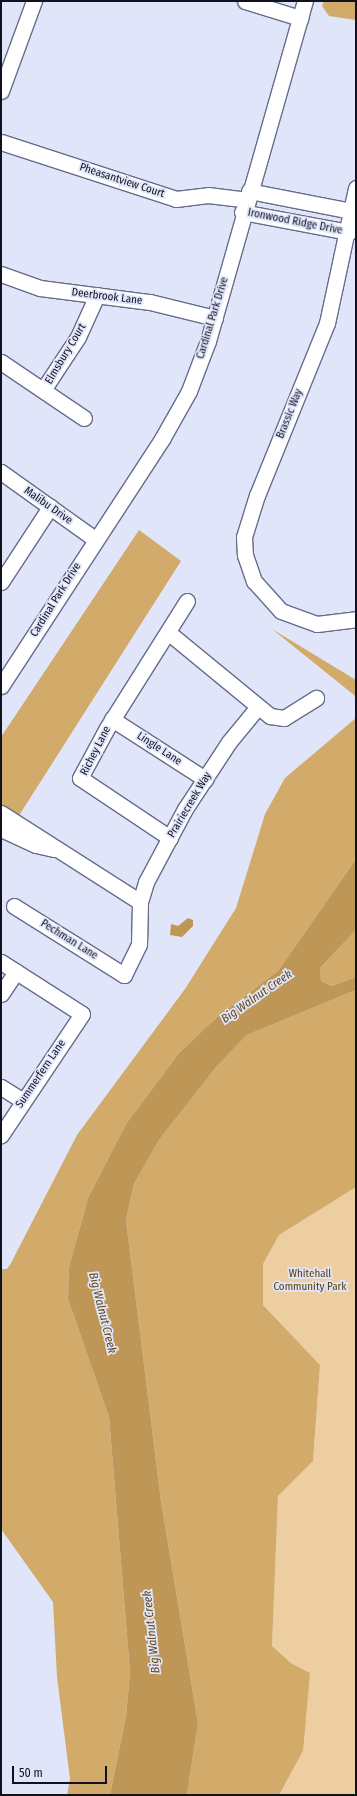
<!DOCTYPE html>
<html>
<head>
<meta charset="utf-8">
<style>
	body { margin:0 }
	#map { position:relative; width:357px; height:1796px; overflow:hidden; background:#e0e5fa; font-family:"Fira Sans Condensed",sans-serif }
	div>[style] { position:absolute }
	.green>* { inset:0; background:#eccea0 }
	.forest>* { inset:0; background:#d2aa69 }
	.water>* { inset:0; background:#be9757 }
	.roads { filter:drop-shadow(1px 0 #666c8a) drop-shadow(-1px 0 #666c8a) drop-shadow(0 1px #666c8a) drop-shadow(0 -1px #666c8a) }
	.minor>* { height:15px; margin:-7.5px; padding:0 7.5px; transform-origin:7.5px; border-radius:7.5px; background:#fff }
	span { translate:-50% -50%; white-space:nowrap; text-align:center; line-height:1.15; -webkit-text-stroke:3.5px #e0e5fa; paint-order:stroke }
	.street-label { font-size:11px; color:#10121d }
	.park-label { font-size:11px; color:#5a3e0a }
	.water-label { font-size:12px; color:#624614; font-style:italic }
	.frame { position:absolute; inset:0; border:2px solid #10121d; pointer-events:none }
	.scale { position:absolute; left:12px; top:1766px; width:95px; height:18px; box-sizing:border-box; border:2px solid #10121d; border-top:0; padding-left:5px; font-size:12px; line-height:14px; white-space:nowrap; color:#10121d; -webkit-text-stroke:3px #e0e5fa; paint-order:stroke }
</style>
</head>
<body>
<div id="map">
	<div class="green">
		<i style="clip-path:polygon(356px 1187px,356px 1795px,279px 1795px,303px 1751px,292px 1664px,272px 1646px,278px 1496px,313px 1461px,320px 1365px,263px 1305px,263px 1264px,279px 1235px)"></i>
	</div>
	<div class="forest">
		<i style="clip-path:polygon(324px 1px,356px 1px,356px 20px,329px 16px,322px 6px)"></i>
		<i style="clip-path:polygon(139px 530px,181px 561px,20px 814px,10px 814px,1px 808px,1px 737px)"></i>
		<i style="clip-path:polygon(272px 629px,356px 680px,356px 700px,354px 695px)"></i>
		<i style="clip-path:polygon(356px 718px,356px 859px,278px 971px,216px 1018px,179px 1053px,126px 1124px,88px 1198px,69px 1267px,68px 1299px,109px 1417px,130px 1672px,126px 1716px,110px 1795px,67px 1795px,70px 1779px,57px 1677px,53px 1602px,1px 1529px,1px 1269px,7px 1269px,11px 1263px,77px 1135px,185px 989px,236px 908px,265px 814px,285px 778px)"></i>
		<i style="clip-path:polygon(356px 930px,356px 977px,332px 986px,321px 981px,320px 968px)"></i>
		<i style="clip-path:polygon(356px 990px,356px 1187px,279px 1235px,263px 1264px,263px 1305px,320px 1365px,313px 1461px,278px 1496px,272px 1646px,292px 1664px,310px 1673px,303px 1751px,279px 1795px,187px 1795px,198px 1723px,161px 1501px,126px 1220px,134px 1184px,159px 1140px,217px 1066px,247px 1035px)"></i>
	</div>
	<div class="water">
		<i style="clip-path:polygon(356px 859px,356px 930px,320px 968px,321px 981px,332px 986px,356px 977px,356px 990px,247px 1035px,217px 1066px,159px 1140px,134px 1184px,126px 1220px,161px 1501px,198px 1723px,187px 1795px,110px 1795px,126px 1716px,130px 1672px,109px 1417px,68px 1299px,69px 1267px,88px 1198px,126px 1124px,179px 1053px,216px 1018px,278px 971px)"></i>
		<i style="clip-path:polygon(188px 918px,193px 920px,193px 926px,182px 937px,170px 935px,171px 924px,178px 926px)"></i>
	</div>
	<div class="roads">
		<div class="minor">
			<i style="left:245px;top:1px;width:58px;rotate:17.2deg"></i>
			<i style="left:1px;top:91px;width:96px;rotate:-69.9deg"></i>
			<i style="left:1px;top:142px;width:184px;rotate:18deg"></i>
			<i style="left:176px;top:199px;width:32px;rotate:-7deg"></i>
			<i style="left:208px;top:195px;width:38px;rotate:7deg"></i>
			<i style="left:356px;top:188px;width:138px;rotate:102.1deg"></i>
			<i style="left:327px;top:323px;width:186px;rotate:112.1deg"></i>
			<i style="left:257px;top:495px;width:44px;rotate:107.2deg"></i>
			<i style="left:244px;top:537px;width:18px;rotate:87deg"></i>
			<i style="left:245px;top:555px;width:28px;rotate:71deg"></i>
			<i style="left:254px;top:581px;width:40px;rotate:48deg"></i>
			<i style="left:281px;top:611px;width:38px;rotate:20deg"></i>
			<i style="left:317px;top:624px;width:39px;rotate:-7deg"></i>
			<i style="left:249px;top:191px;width:105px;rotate:11deg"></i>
			<i style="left:242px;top:212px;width:109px;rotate:10.6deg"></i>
			<i style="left:1px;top:274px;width:41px;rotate:19.7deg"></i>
			<i style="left:40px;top:288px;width:111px;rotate:7.3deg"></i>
			<i style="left:150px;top:302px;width:67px;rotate:13.8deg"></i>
			<i style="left:1px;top:362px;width:100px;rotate:34deg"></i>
			<i style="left:43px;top:390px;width:64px;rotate:-56.6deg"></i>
			<i style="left:78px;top:337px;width:46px;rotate:-65.7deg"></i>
			<i style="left:1px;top:472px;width:115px;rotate:35.5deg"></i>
			<i style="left:1px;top:582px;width:90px;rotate:-56.8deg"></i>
			<i style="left:169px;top:633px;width:131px;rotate:39.4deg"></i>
			<i style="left:270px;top:716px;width:14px;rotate:8deg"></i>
			<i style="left:284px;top:718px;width:38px;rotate:-32deg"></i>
			<i style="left:1px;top:686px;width:295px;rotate:-56.9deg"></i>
			<i style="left:162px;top:439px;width:55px;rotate:-60.6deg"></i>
			<i style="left:189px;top:391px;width:53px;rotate:-69.2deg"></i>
			<i style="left:208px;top:341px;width:354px;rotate:-74.1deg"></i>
			<i style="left:112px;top:719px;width:111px;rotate:32.8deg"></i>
			<i style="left:1px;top:813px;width:165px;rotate:32.6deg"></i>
			<i style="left:1px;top:829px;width:38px;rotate:25deg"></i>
			<i style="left:36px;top:845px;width:18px;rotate:13deg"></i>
			<i style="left:170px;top:838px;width:108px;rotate:-146.3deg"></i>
			<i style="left:80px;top:778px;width:57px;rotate:-61.6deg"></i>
			<i style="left:107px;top:728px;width:150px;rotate:-57.8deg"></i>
			<i style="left:14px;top:906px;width:130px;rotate:32.1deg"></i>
			<i style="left:124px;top:975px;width:34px;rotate:-64deg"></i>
			<i style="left:139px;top:944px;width:42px;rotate:-88.6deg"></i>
			<i style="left:140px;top:902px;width:21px;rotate:-73deg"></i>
			<i style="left:146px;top:882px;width:83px;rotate:-61.9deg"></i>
			<i style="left:185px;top:809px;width:80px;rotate:-56.7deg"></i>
			<i style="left:229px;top:742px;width:44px;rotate:-50.5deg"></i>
			<i style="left:1px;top:962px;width:96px;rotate:32.7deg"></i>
			<i style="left:82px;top:1014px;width:146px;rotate:123.8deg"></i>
			<i style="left:1px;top:994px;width:27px;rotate:-56deg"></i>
			<i style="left:1px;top:1087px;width:26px;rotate:32deg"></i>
		</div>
	</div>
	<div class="street-label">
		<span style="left:122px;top:181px;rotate:18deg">Pheasantview Court</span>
		<span style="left:295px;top:222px;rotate:11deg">Ironwood Ridge Drive</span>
		<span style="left:107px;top:297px;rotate:7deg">Deerbrook Lane</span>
		<span style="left:213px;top:318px;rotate:-73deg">Cardinal Park Drive</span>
		<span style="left:66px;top:354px;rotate:-59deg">Elmsbury Court</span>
		<span style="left:290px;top:414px;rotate:-68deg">Brassic Way</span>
		<span style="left:48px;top:506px;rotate:35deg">Malibu Drive</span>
		<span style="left:56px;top:600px;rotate:-58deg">Cardinal Park Drive</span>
		<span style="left:159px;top:749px;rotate:33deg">Lingle Lane</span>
		<span style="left:96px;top:751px;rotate:-63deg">Richey Lane</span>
		<span style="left:190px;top:805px;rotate:-59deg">Prairiecreek Way</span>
		<span style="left:69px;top:940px;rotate:32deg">Pechman Lane</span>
		<span style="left:41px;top:1074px;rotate:-56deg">Summerfern Lane</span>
	</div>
	<div class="park-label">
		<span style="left:310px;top:1281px">Whitehall<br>Community Park</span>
	</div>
	<div class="water-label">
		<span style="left:257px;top:997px;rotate:-35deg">Big Walnut Creek</span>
		<span style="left:102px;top:1313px;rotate:76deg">Big Walnut Creek</span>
		<span style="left:152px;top:1632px;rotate:-96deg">Big Walnut Creek</span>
	</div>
	<div class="frame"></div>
	<div class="scale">50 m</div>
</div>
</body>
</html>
